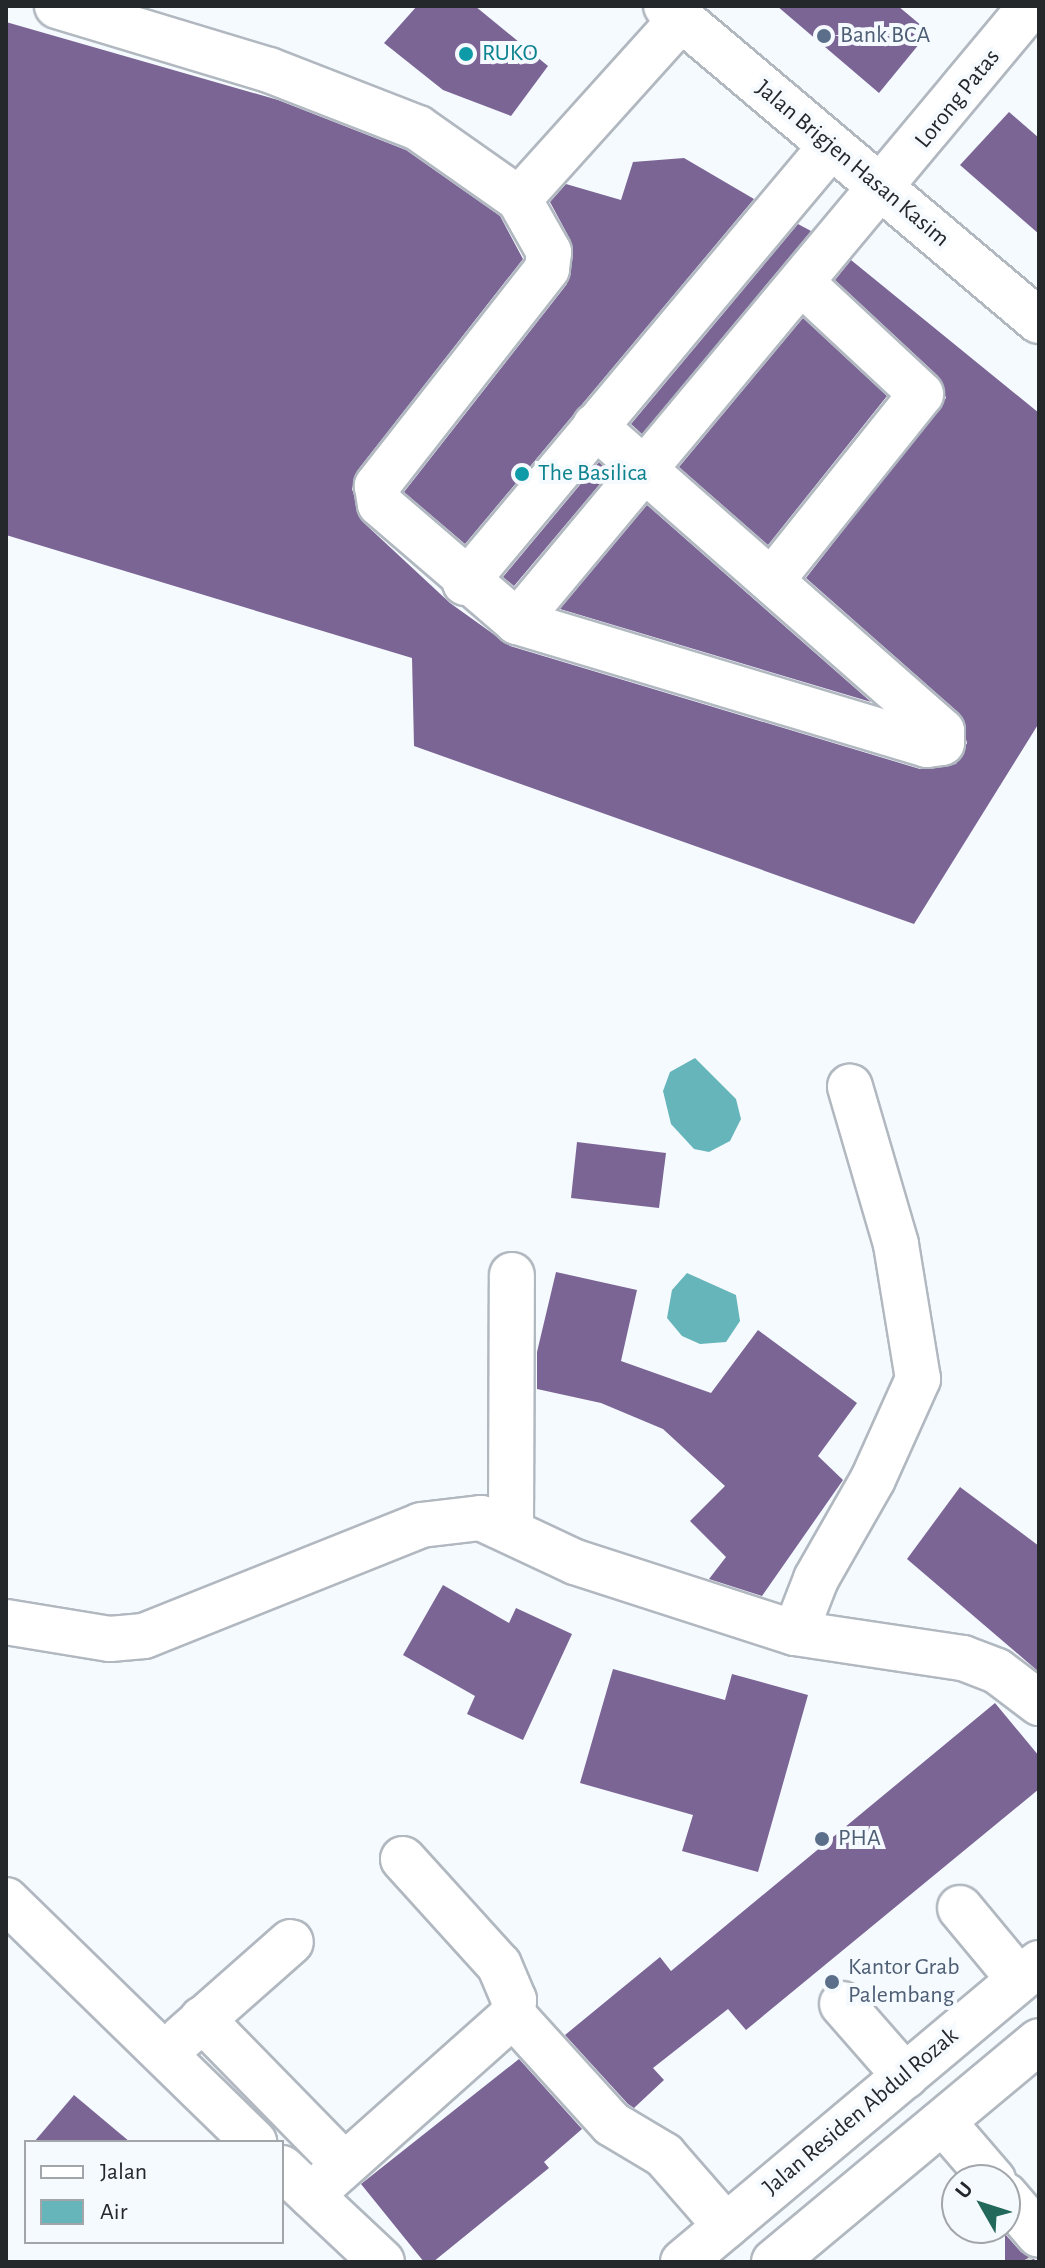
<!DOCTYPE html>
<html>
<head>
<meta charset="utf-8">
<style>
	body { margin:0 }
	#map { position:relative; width:1045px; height:2268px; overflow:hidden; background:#f5fafe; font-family:"Alegreya Sans",sans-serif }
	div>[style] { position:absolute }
	.water>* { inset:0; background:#66b5ba }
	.building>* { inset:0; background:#7b6595 }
	.minor-tunnel>* { height:44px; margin-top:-22px; transform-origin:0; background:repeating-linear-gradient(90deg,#cbd0d4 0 44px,transparent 0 66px) }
	.roads { filter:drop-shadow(2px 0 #b1b8c0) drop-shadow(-2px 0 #b1b8c0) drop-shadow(0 2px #b1b8c0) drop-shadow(0 -2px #b1b8c0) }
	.minor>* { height:44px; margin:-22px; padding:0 22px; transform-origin:22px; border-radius:22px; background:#fff }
	.highway>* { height:44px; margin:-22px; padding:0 22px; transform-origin:22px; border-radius:22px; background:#fff }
	.dots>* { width:22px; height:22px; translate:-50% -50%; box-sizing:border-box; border:4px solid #f5fafe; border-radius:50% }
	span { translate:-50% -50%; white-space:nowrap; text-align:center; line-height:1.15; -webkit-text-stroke:8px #f5fafe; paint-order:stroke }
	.service-label { font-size:24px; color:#4e5e75 }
	.left { translate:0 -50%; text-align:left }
	.culture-label { font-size:24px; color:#0d838f }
	.street-label { font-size:24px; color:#25282b }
	.frame { position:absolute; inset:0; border:8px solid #25282b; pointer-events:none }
	.legend { position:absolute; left:24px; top:2140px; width:260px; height:104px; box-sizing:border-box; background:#f5fafe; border:2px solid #a2a6aa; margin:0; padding:10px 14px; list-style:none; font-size:24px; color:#25282b }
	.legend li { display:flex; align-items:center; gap:16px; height:40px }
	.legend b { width:40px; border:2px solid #a2a6aa }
	.north { position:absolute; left:941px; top:2164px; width:80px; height:80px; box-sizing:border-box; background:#f5fafe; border:2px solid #a2a6aa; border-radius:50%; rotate:309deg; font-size:22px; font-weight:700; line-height:32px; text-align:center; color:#25282b }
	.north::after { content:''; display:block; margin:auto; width:28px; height:36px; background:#22685b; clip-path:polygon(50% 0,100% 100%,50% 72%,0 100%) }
</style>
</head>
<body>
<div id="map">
	<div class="water">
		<i style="clip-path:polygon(695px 1058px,736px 1099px,741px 1119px,730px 1141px,709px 1152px,694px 1149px,671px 1124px,663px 1091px,670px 1072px)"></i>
		<i style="clip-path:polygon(687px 1273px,736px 1295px,740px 1321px,726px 1342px,700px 1344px,682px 1336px,667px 1318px,672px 1290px)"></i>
	</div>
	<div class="building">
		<i style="clip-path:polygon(417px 6px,475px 6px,548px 66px,511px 116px,443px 90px,384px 43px)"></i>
		<i style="clip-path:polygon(777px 6px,898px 6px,929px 32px,879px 93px)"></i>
		<i style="clip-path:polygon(6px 22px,278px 100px,406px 150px,500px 216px,523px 259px,357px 471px,352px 489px,364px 523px,450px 603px,510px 646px,920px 769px,956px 764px,967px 743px,959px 713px,806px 578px,946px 398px,938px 376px,835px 280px,851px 260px,1039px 413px,1039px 723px,914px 924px,414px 746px,412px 658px,6px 535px)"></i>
		<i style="clip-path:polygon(1009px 112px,1039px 138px,1039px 234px,960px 165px)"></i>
		<i style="clip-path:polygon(684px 158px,754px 199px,465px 544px,404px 492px,567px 284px,571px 241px,550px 202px,566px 184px,621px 200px,633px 162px)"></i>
		<i style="clip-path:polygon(798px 224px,811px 231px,642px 434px,631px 424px)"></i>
		<i style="clip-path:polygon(803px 318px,887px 396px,768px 545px,679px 467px)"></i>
		<i style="clip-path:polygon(599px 462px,610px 472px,514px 586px,503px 577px)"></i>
		<i style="clip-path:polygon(647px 505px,871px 702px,560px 609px)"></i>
		<i style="clip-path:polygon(577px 1142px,666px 1153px,659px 1208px,571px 1198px)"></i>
		<i style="clip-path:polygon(556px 1272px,637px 1290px,621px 1361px,711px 1393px,758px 1330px,857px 1403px,818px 1456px,843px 1480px,762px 1596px,709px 1579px,726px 1557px,690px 1521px,725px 1486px,663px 1429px,601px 1403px,537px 1389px,537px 1352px)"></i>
		<i style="clip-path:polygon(960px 1487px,1039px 1546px,1039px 1672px,907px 1559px)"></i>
		<i style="clip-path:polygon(443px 1585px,509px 1623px,516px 1608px,572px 1634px,523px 1740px,467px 1714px,475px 1696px,403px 1655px)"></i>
		<i style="clip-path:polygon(613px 1669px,725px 1700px,732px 1674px,808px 1695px,758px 1872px,682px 1851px,693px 1815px,580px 1783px)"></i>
		<i style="clip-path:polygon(995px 1703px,1039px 1756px,1039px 1789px,746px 2030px,728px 2009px,653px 2068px,664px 2080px,634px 2108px,628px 2104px,565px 2035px,660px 1957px,671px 1971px)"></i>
		<i style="clip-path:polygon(519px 2059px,582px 2129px,544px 2162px,549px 2168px,433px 2262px,424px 2262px,361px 2184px)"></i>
		<i style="clip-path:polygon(74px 2095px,130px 2142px,34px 2142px)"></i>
		<i style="clip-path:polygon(1005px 2234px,1021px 2252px,1039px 2262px,1005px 2262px)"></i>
	</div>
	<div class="minor-tunnel">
		<i style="left:1026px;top:2259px;width:4px;rotate:56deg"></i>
	</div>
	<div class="roads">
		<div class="minor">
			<i style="left:57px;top:6px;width:221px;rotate:16.8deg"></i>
			<i style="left:269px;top:70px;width:160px;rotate:21.3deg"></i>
			<i style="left:418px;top:128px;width:123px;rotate:35.1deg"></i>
			<i style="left:519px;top:199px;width:242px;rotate:-48deg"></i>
			<i style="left:666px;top:6px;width:488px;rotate:40.2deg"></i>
			<i style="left:519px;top:199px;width:61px;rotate:60.5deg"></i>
			<i style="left:549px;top:252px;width:17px;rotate:97deg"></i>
			<i style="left:547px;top:269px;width:276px;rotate:128.1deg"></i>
			<i style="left:377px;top:486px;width:18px;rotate:81deg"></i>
			<i style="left:380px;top:504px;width:181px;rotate:40.7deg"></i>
			<i style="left:517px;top:622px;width:428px;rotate:16.7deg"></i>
			<i style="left:927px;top:745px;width:15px;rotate:-8deg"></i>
			<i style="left:942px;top:743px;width:12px;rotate:-90deg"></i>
			<i style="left:942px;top:731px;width:462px;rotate:-138.7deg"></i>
			<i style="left:772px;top:580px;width:238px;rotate:-51.3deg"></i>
			<i style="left:921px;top:394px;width:163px;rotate:-137deg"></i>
			<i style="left:465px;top:583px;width:570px;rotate:-50.05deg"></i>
			<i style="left:517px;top:622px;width:802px;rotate:-50.16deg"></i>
			<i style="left:511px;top:1529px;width:254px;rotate:-89.8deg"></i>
			<i style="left:6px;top:1622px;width:105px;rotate:9.3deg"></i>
			<i style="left:110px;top:1639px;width:34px;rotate:-5deg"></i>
			<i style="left:144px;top:1636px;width:298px;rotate:-21.8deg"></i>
			<i style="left:421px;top:1525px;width:60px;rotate:-6.7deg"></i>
			<i style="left:481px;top:1518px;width:104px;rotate:25.1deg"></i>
			<i style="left:575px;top:1562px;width:231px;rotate:17.9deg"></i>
			<i style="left:795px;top:1633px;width:170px;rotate:8.5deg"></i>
			<i style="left:963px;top:1658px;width:36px;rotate:21deg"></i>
			<i style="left:997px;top:1671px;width:53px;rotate:37.3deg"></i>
			<i style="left:795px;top:1633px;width:58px;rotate:-68.7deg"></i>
			<i style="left:816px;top:1579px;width:115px;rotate:-60.3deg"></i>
			<i style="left:873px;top:1479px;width:110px;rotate:-65.8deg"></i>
			<i style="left:918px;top:1379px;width:137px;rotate:-99.3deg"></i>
			<i style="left:896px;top:1244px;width:164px;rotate:-106.3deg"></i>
			<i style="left:6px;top:1900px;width:347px;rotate:44.3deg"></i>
			<i style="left:960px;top:1908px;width:92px;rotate:50.3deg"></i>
			<i style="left:842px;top:2004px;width:96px;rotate:48.8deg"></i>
			<i style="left:513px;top:2015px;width:147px;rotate:47.8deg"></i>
			<i style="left:612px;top:2124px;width:61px;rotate:30.8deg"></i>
			<i style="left:664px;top:2155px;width:94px;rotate:48.9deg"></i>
			<i style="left:202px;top:2019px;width:203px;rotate:45.6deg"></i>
			<i style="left:182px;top:2038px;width:145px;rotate:-41.4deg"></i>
			<i style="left:943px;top:2122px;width:77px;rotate:49.2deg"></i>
			<i style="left:282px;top:2168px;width:137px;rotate:43.2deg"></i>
			<i style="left:311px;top:2195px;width:271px;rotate:-41.7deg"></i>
			<i style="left:513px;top:2015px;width:15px;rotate:-86deg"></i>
			<i style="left:514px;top:2000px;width:38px;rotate:-113deg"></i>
			<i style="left:499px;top:1965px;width:143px;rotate:-132.2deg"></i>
			<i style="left:1005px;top:2195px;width:52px;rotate:49.6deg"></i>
		</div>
		<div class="highway">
			<i style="left:683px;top:2262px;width:465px;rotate:-40deg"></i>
			<i style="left:774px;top:2262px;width:345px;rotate:-39.8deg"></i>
		</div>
	</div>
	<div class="dots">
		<i style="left:824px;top:36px;background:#5c6f8a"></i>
		<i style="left:466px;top:54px;background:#0f9aa8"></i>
		<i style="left:522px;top:474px;background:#0f9aa8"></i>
		<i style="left:822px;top:1839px;background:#5c6f8a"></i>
		<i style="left:832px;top:1982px;background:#5c6f8a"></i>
	</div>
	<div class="service-label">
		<span class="left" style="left:840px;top:36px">Bank BCA</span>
		<span class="left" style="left:838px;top:1839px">PHA</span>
		<span class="left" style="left:848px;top:1982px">Kantor Grab<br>Palembang</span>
	</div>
	<div class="culture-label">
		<span class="left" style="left:482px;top:54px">RUKO</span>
		<span class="left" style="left:538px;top:474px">The Basilica</span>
	</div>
	<div class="street-label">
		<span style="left:958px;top:99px;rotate:-51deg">Lorong Patas</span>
		<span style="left:852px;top:164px;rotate:40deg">Jalan Brigjen Hasan Kasim</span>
		<span style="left:861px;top:2112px;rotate:-40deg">Jalan Residen Abdul Rozak</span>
	</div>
	<div class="frame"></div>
	<ul class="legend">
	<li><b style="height:10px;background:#fff"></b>Jalan</li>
	<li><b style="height:22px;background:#66b5ba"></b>Air</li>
	</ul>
	<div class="north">U</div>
</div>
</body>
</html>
